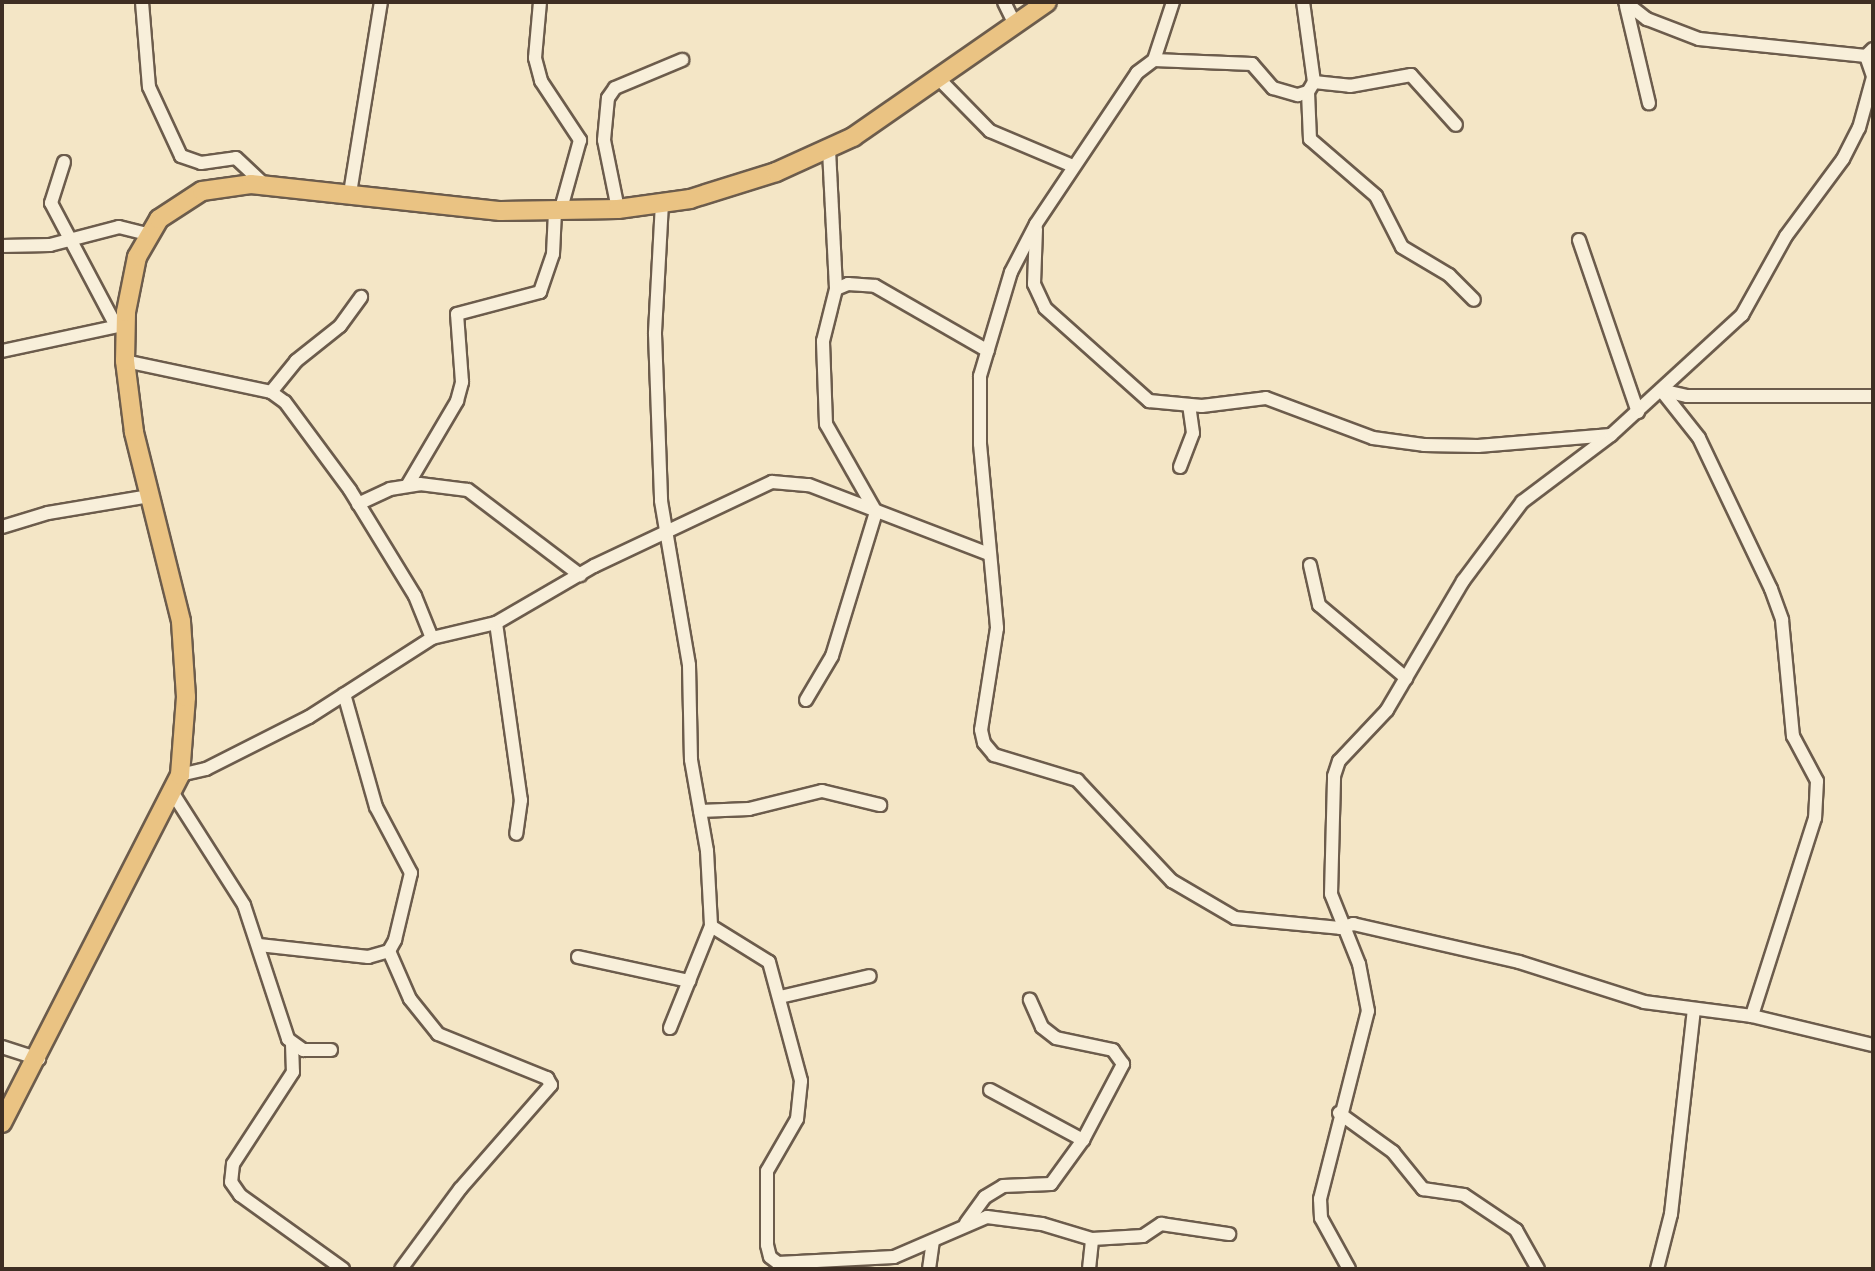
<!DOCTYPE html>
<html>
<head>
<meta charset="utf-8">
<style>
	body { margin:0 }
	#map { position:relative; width:1875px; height:1271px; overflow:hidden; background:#f4e6c6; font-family:"EB Garamond",serif }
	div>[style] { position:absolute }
	.roads { filter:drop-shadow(2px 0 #6c5c4c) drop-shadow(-2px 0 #6c5c4c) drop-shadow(0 2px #6c5c4c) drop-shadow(0 -2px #6c5c4c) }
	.street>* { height:12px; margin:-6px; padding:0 6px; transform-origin:6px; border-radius:6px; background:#f8efda }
	.primary>* { height:18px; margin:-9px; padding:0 9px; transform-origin:9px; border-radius:9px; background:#eac383 }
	span { translate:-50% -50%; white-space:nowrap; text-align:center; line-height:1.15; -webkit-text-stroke:6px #f8efda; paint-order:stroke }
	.frame { position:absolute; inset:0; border:4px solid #3e2e23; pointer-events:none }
</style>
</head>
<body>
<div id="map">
	<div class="roads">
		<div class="street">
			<i style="left:142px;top:2px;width:85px;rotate:85.3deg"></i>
			<i style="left:149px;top:87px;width:76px;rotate:65.1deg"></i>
			<i style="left:181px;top:156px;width:21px;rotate:19deg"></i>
			<i style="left:201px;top:163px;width:35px;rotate:-8deg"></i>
			<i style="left:236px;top:158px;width:40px;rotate:43deg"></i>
			<i style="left:540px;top:2px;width:56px;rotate:95.1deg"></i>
			<i style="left:535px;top:58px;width:24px;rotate:75deg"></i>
			<i style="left:541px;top:81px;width:71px;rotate:56.5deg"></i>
			<i style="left:580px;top:140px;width:75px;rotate:105.5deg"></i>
			<i style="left:1004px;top:2px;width:25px;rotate:64deg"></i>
			<i style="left:1173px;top:2px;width:61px;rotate:108.1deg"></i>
			<i style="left:1154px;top:60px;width:21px;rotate:143deg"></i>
			<i style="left:1137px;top:73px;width:182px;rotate:123.8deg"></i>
			<i style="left:1036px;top:224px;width:54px;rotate:117.5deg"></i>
			<i style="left:1011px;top:272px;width:109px;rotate:106.6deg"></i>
			<i style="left:980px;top:376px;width:68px;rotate:90deg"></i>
			<i style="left:980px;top:444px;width:185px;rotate:84.7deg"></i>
			<i style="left:997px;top:628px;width:103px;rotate:98.9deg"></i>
			<i style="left:981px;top:730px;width:13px;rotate:77deg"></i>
			<i style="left:984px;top:743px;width:16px;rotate:50deg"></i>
			<i style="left:994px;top:755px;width:87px;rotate:16.8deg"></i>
			<i style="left:1077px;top:780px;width:139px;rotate:46.8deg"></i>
			<i style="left:1172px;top:881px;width:73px;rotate:30.4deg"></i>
			<i style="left:1235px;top:918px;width:105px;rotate:5.4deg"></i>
			<i style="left:1340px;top:928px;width:14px;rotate:-17deg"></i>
			<i style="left:1353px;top:924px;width:170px;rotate:12.9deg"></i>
			<i style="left:1519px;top:962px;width:131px;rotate:17.7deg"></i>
			<i style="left:1644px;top:1002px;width:109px;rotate:7.4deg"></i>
			<i style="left:1752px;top:1016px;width:124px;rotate:13.5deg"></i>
			<i style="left:1625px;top:2px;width:28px;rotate:38deg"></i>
			<i style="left:1647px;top:19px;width:56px;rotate:21deg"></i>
			<i style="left:1699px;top:39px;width:168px;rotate:5.8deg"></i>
			<i style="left:1626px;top:6px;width:100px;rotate:76.7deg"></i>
			<i style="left:1873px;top:49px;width:10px;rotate:135deg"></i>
			<i style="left:1866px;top:56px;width:21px;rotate:71deg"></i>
			<i style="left:1154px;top:60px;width:98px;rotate:2.3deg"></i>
			<i style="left:1252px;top:64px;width:32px;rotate:49deg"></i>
			<i style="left:1273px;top:88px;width:26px;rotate:16deg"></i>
			<i style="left:1298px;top:95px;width:10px;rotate:-17deg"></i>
			<i style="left:1308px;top:92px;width:12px;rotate:-59deg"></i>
			<i style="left:1314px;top:82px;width:81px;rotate:-97.8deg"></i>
			<i style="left:939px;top:79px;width:73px;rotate:45.6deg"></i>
			<i style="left:990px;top:131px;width:90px;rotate:22.9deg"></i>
			<i style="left:1314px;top:82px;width:36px;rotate:6deg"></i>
			<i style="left:1350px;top:86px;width:62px;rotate:-10.2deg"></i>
			<i style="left:1411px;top:75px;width:67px;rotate:48deg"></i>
			<i style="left:1308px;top:92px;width:47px;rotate:87.6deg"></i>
			<i style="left:1310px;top:139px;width:87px;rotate:40.8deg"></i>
			<i style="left:1376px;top:196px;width:57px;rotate:63deg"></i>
			<i style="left:1402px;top:247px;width:55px;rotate:30.8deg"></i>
			<i style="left:1449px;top:275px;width:35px;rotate:45deg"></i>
			<i style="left:829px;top:150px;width:139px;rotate:87.1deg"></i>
			<i style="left:64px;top:162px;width:43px;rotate:107.6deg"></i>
			<i style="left:51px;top:203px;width:139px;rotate:62.1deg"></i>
			<i style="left:350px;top:193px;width:193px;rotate:-80.8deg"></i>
			<i style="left:662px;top:203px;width:131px;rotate:93.1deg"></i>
			<i style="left:655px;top:334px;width:167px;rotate:87.9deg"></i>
			<i style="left:661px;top:501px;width:166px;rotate:80.3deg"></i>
			<i style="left:689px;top:665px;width:95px;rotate:88.8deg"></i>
			<i style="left:691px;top:760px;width:92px;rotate:80deg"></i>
			<i style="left:707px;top:851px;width:75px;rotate:86.9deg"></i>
			<i style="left:711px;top:926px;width:110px;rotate:111.9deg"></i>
			<i style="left:618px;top:209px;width:70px;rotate:-101.5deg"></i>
			<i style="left:604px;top:140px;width:42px;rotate:-84.6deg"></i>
			<i style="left:608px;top:98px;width:12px;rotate:-55deg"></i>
			<i style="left:615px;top:88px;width:73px;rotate:-22.7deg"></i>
			<i style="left:1036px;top:229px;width:55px;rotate:92.1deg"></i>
			<i style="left:1034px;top:284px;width:26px;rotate:65deg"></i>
			<i style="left:1045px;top:308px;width:140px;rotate:41.8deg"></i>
			<i style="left:1149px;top:401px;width:53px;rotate:5.4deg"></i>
			<i style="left:1202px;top:406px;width:64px;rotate:-7.1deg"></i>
			<i style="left:1266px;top:398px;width:114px;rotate:20.5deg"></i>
			<i style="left:1373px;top:438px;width:51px;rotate:7.8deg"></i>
			<i style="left:1424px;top:445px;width:54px;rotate:1.1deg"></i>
			<i style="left:1478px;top:446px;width:133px;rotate:-4.7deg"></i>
			<i style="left:1579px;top:240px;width:182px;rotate:71.1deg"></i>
			<i style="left:2px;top:246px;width:48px;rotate:-1.2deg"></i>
			<i style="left:50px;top:245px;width:71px;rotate:-14.6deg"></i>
			<i style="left:119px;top:227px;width:29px;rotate:14deg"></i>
			<i style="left:2px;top:351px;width:124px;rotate:-12.1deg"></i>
			<i style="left:125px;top:361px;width:149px;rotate:12deg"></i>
			<i style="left:271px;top:392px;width:17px;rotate:36deg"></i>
			<i style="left:285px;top:402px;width:109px;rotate:53.5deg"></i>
			<i style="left:350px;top:490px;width:124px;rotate:58.5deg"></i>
			<i style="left:415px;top:596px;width:45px;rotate:68deg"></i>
			<i style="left:1661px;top:390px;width:61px;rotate:51.6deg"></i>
			<i style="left:1699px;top:438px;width:167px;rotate:64.5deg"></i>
			<i style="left:1771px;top:589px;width:33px;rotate:70deg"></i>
			<i style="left:1782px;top:620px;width:117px;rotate:84.6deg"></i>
			<i style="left:1793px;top:736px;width:51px;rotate:61.9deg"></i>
			<i style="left:1817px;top:781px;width:37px;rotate:93deg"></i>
			<i style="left:1815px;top:818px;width:208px;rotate:107.7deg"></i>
			<i style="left:1661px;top:390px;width:27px;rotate:13deg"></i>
			<i style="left:1687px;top:396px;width:186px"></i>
			<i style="left:271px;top:392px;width:40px;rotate:-51deg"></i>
			<i style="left:296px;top:361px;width:56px;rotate:-38.5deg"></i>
			<i style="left:340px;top:326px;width:36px;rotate:-54deg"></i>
			<i style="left:1180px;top:467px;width:36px;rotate:-69deg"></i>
			<i style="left:1193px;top:433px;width:28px;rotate:-98deg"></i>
			<i style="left:407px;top:486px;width:99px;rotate:-59.5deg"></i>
			<i style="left:457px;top:401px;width:20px;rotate:-75deg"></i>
			<i style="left:462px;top:382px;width:68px;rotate:-94.2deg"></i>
			<i style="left:457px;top:314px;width:86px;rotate:-14.8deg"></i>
			<i style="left:540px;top:292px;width:40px;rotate:-71.1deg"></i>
			<i style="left:553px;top:254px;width:42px;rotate:-87.3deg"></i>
			<i style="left:358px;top:504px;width:35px;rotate:-25deg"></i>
			<i style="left:390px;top:489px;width:30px;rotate:-9deg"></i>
			<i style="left:420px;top:484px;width:48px;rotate:7.1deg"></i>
			<i style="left:468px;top:490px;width:141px;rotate:37.2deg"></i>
			<i style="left:2px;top:527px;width:48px;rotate:-16.9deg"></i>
			<i style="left:48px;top:513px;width:103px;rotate:-9.5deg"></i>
			<i style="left:1310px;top:565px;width:41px;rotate:77.3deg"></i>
			<i style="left:1319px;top:605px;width:114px;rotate:40deg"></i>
			<i style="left:496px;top:623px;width:179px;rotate:82deg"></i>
			<i style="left:521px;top:800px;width:34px;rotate:98deg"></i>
			<i style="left:806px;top:700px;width:51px;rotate:-59.4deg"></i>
			<i style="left:832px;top:656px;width:151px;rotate:-73deg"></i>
			<i style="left:876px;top:512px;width:101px;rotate:-119.6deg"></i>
			<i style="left:826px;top:424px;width:83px;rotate:-92.1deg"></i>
			<i style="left:823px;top:341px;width:54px;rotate:-76deg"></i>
			<i style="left:836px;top:289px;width:13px;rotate:-23deg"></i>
			<i style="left:848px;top:284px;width:27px;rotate:4deg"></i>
			<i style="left:875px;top:286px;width:130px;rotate:29.9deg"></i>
			<i style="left:180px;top:775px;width:27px;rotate:-13deg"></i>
			<i style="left:206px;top:769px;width:115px;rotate:-26.8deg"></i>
			<i style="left:309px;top:717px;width:146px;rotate:-32.7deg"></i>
			<i style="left:432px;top:638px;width:66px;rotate:-13.2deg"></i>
			<i style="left:496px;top:623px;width:113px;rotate:-30.2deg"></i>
			<i style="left:594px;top:566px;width:197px;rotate:-25.3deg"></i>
			<i style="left:772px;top:482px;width:37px;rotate:5deg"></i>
			<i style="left:809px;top:485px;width:193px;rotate:21deg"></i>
			<i style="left:174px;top:795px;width:130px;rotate:57.5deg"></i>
			<i style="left:244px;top:905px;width:141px;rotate:71.8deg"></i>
			<i style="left:288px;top:1039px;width:19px;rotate:36deg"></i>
			<i style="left:303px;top:1050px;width:28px"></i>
			<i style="left:700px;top:811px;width:49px;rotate:-2.3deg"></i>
			<i style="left:749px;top:809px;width:75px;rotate:-13.9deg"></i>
			<i style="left:822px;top:791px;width:60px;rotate:13.6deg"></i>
			<i style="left:711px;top:926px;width:68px;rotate:31.8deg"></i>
			<i style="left:769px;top:962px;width:123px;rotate:74.9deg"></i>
			<i style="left:801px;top:1081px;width:38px;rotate:96deg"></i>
			<i style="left:797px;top:1119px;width:60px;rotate:120deg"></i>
			<i style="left:767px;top:1171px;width:74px;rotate:90deg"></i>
			<i style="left:767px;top:1245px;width:12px;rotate:76deg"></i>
			<i style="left:770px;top:1257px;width:10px;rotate:37deg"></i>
			<i style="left:778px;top:1263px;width:116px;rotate:-3deg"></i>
			<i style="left:894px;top:1257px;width:101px;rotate:-23.3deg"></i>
			<i style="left:987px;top:1217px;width:55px;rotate:7.3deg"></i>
			<i style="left:1042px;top:1224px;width:52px;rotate:16.7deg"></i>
			<i style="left:1092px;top:1239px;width:51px;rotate:-3.4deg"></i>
			<i style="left:1143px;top:1236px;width:22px;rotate:-34deg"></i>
			<i style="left:1161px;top:1224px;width:69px;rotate:8.4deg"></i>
			<i style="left:259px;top:945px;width:110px;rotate:6.3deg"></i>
			<i style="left:368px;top:957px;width:22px;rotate:-16deg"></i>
			<i style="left:389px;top:951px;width:13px;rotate:-61deg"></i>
			<i style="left:395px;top:940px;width:69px;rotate:-76.6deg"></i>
			<i style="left:411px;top:873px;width:75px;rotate:-117.9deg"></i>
			<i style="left:376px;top:807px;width:117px;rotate:-105.8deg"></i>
			<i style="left:389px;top:951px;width:52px;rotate:66.4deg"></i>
			<i style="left:410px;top:999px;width:45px;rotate:51.3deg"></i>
			<i style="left:438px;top:1034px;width:118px;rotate:22deg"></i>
			<i style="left:547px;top:1078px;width:8px;rotate:60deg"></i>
			<i style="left:551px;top:1085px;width:138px;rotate:131.2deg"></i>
			<i style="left:460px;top:1189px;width:99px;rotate:126.4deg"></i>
			<i style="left:578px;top:957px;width:114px;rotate:12.2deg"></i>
			<i style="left:780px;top:997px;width:92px;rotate:-13.1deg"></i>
			<i style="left:292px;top:1044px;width:28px;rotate:88deg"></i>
			<i style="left:293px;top:1072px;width:110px;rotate:123.1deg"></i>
			<i style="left:233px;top:1164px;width:18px;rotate:96deg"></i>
			<i style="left:231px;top:1182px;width:16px;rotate:55deg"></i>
			<i style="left:240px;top:1195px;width:127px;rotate:35.7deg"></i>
			<i style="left:2px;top:1047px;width:39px;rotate:18deg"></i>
			<i style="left:990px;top:1090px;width:106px;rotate:28.3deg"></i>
			<i style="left:1339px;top:1113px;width:67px;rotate:35.8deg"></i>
			<i style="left:1393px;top:1152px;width:48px;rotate:51deg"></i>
			<i style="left:1423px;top:1189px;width:41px;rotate:8.3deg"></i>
			<i style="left:1464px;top:1195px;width:63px;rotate:33.9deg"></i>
			<i style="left:1516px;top:1230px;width:45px;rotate:60.6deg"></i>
			<i style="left:966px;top:1223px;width:32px;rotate:-54deg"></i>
			<i style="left:985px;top:1197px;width:21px;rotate:-31deg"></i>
			<i style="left:1003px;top:1186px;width:48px;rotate:-2.4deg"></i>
			<i style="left:1051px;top:1184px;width:54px;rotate:-54deg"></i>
			<i style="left:1083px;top:1140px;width:86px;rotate:-62.2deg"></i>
			<i style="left:1123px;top:1064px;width:17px;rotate:-126deg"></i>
			<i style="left:1113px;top:1050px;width:58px;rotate:-168.1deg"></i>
			<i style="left:1056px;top:1038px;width:18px;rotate:-142deg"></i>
			<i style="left:1042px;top:1027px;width:30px;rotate:-114deg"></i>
			<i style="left:929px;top:1269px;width:27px;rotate:-82deg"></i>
			<i style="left:1089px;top:1269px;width:30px;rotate:-84deg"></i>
			<i style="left:1349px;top:1269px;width:58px;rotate:-118.8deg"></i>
			<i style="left:1321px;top:1218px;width:19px;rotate:-93deg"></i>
			<i style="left:1320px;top:1199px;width:194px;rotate:-75.7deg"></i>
			<i style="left:1368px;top:1011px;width:48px;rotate:-100.8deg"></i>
			<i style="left:1359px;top:964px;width:75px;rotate:-111.8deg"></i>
			<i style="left:1331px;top:894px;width:118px;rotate:-88.5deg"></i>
			<i style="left:1334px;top:776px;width:16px;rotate:-72deg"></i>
			<i style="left:1339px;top:761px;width:70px;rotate:-46.7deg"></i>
			<i style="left:1387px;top:710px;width:150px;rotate:-59.5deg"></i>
			<i style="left:1463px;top:581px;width:99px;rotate:-53.2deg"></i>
			<i style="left:1522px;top:502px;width:111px;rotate:-37deg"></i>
			<i style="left:1611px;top:435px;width:178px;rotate:-42.5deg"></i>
			<i style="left:1742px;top:315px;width:90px;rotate:-60.9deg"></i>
			<i style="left:1786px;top:236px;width:96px;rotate:-53.5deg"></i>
			<i style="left:1843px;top:159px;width:35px;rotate:-63deg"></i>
			<i style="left:1859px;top:128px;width:53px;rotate:-74.6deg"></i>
			<i style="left:1657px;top:1269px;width:57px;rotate:-75.7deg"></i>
			<i style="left:1671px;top:1214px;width:206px;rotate:-83.6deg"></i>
		</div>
		<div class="primary">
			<i style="left:2px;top:1123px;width:391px;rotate:-62.9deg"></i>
			<i style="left:180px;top:775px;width:78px;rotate:-85.6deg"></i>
			<i style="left:186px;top:697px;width:76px;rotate:-93.8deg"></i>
			<i style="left:181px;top:621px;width:195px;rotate:-104deg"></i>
			<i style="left:134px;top:432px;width:72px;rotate:-97.2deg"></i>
			<i style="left:125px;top:361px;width:49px;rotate:-88.8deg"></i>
			<i style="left:126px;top:312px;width:56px;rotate:-78.7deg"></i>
			<i style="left:137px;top:257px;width:44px;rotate:-59.9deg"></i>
			<i style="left:159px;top:219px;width:51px;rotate:-33.1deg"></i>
			<i style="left:202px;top:191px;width:49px;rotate:-8.1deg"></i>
			<i style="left:251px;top:184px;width:251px;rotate:6.2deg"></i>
			<i style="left:501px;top:211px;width:117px;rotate:-1deg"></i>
			<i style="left:618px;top:209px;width:73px;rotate:-7.9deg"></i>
			<i style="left:690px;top:199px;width:90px;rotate:-17.4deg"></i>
			<i style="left:776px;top:172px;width:85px;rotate:-24.4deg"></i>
			<i style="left:853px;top:137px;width:236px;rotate:-34.8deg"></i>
		</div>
	</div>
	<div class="frame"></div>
</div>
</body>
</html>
